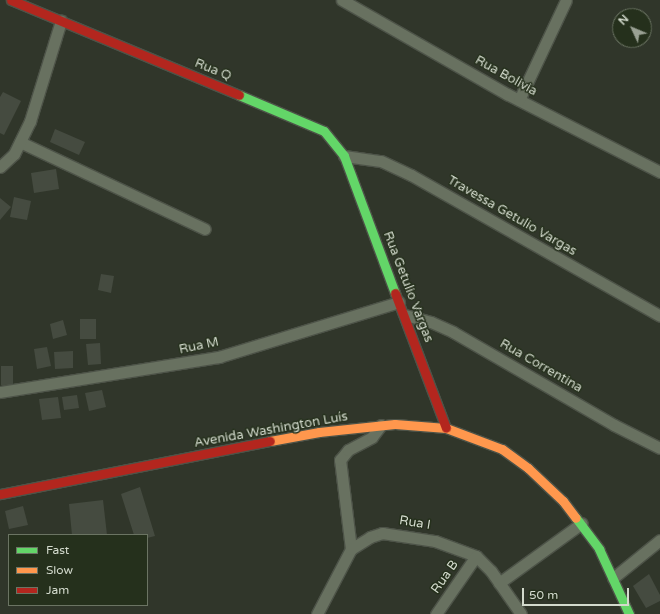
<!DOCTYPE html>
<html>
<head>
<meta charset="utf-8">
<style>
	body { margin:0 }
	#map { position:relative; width:660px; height:614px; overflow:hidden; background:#30362a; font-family:"Varela Round",sans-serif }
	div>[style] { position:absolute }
	.building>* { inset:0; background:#454b40 }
	.roads { filter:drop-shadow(1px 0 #4d5348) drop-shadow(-1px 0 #4d5348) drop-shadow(0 1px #4d5348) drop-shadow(0 -1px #4d5348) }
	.street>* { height:11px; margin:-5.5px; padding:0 5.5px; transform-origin:5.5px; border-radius:5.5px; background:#687160 }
	.fast>* { height:9px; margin:-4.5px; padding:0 4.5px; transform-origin:4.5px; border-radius:4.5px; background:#63d668 }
	.slow>* { height:9px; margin:-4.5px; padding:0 4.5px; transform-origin:4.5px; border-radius:4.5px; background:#ff974d }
	.jam>* { height:9px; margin:-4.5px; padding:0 4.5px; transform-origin:4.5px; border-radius:4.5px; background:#b3261e }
	span { translate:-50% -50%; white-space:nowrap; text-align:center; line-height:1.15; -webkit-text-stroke:3px #25301c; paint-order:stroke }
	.street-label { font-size:13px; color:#d3dacd }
	.legend { position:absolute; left:8px; top:534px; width:140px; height:72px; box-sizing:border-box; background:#25301c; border:1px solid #6b7463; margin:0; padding:5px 7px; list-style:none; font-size:12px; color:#d3dacd }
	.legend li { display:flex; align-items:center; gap:8px; height:20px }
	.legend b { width:20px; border:1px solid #6b7463 }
	.north { position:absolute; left:612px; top:8px; width:40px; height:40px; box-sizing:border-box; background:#25301c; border:1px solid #6b7463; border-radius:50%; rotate:314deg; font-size:11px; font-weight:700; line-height:16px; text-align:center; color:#d3dacd }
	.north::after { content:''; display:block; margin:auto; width:14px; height:18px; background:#9aa194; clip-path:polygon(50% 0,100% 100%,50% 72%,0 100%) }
	.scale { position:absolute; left:522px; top:588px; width:107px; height:18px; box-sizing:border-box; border:2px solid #d3dacd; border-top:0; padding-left:5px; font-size:12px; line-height:14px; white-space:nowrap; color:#d3dacd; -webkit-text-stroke:3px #25301c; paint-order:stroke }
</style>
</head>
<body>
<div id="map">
	<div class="building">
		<i style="clip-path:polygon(3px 92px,21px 101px,4px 135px,0 133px,0 97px)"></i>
		<i style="clip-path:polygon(55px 129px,85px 142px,79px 155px,50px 142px)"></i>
		<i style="clip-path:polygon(56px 169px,59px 189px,34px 193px,31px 173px)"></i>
		<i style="clip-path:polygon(14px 197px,31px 201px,27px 220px,10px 217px)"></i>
		<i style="clip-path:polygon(0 198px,11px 207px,0 220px)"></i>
		<i style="clip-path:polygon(101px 274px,114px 276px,111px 293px,98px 290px)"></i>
		<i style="clip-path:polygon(80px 319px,96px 319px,96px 339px,80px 339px)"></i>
		<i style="clip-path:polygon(63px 320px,67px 335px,53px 339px,50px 324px)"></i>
		<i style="clip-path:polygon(100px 343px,101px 364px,88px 365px,86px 344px)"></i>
		<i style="clip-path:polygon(47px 347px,51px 366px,37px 369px,34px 349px)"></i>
		<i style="clip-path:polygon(73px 351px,73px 368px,55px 369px,54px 352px)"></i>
		<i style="clip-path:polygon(1px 366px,13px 366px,13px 385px,1px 385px)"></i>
		<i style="clip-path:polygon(102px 390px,106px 407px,89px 411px,85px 393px)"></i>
		<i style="clip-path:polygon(77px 395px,79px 408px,64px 410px,62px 397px)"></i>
		<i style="clip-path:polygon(58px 397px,61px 418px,42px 420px,39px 399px)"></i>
		<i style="clip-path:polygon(140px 487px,155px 536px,147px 538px,147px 535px,134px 535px,121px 494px)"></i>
		<i style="clip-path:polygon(103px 500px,107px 535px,72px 535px,69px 504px)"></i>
		<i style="clip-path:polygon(23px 506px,28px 525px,9px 529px,5px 511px)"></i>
		<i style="clip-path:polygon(649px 574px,660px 595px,660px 601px,646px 608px,633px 586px)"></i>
	</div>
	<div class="roads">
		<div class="street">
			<i style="left:342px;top:0;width:190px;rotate:29.7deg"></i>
			<i style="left:507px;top:94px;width:172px;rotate:27deg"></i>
			<i style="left:519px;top:100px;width:110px;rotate:-64.8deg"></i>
			<i style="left:20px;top:142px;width:204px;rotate:25.2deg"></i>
			<i style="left:344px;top:156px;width:37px;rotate:8deg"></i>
			<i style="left:381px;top:161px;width:33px;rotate:25deg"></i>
			<i style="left:411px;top:175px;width:286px;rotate:29.5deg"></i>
			<i style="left:0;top:167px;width:19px;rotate:-43deg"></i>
			<i style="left:14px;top:154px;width:37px;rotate:-64deg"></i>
			<i style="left:30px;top:121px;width:105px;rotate:-72.8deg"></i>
			<i style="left:405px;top:315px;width:27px;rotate:15deg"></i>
			<i style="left:431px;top:322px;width:24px;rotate:24deg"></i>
			<i style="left:453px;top:332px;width:186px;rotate:30deg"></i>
			<i style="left:614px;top:425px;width:51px;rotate:26.6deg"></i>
			<i style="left:0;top:392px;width:222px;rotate:-9.1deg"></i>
			<i style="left:219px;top:357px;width:188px;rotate:-17deg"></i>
			<i style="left:351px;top:549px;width:90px;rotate:-97deg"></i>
			<i style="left:340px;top:460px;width:13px;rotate:-51deg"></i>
			<i style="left:348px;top:450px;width:27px;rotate:-28deg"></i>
			<i style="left:372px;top:437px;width:15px;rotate:-53deg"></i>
			<i style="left:613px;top:578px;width:60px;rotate:-39deg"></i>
			<i style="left:499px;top:583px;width:102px;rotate:-35.9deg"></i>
			<i style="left:317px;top:614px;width:73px;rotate:-62.4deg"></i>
			<i style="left:351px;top:549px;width:22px;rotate:-32deg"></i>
			<i style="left:370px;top:537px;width:13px;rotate:-18deg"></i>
			<i style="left:382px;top:533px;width:54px;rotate:8.6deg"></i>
			<i style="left:435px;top:541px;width:44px;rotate:20.1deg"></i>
			<i style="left:476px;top:556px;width:21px;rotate:45deg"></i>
			<i style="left:491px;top:571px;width:52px;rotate:55.1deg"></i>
			<i style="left:436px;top:614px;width:70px;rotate:-55.4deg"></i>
		</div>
		<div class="fast">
			<i style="left:239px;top:95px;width:92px;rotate:23deg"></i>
			<i style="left:324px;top:131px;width:32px;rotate:51deg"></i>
			<i style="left:344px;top:156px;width:146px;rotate:69.6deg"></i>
			<i style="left:576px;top:518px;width:39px;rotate:53deg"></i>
			<i style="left:599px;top:549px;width:72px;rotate:65.2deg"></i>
		</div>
		<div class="slow">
			<i style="left:270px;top:441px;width:50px;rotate:-10.4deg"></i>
			<i style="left:319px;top:432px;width:76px;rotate:-6deg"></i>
			<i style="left:395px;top:424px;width:51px;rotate:4.5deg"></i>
			<i style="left:446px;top:428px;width:60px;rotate:20.6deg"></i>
			<i style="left:502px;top:449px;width:32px;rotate:36deg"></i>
			<i style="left:528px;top:468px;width:48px;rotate:43.3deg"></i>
			<i style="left:563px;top:501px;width:21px;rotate:53deg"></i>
		</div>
		<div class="jam">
			<i style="left:11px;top:0;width:247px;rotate:22.6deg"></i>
			<i style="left:395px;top:293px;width:144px;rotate:69.3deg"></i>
			<i style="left:0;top:494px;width:275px;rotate:-11.1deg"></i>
		</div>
	</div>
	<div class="street-label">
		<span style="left:213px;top:70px;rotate:22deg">Rua Q</span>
		<span style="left:506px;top:76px;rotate:29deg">Rua Bolivia</span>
		<span style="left:512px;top:216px;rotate:30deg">Travessa Getulio Vargas</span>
		<span style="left:408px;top:287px;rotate:69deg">Rua Getulio Vargas</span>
		<span style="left:199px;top:346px;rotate:-12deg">Rua M</span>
		<span style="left:541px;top:366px;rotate:30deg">Rua Correntina</span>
		<span style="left:271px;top:430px;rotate:-10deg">Avenida Washington Luís</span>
		<span style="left:415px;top:523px;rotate:9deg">Rua I</span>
		<span style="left:445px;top:577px;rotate:-55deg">Rua B</span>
	</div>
	<ul class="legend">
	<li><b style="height:5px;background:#63d668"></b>Fast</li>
	<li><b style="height:5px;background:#ff974d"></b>Slow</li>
	<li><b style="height:5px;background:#b3261e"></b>Jam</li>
	</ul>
	<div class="north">N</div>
	<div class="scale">50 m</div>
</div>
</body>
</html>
